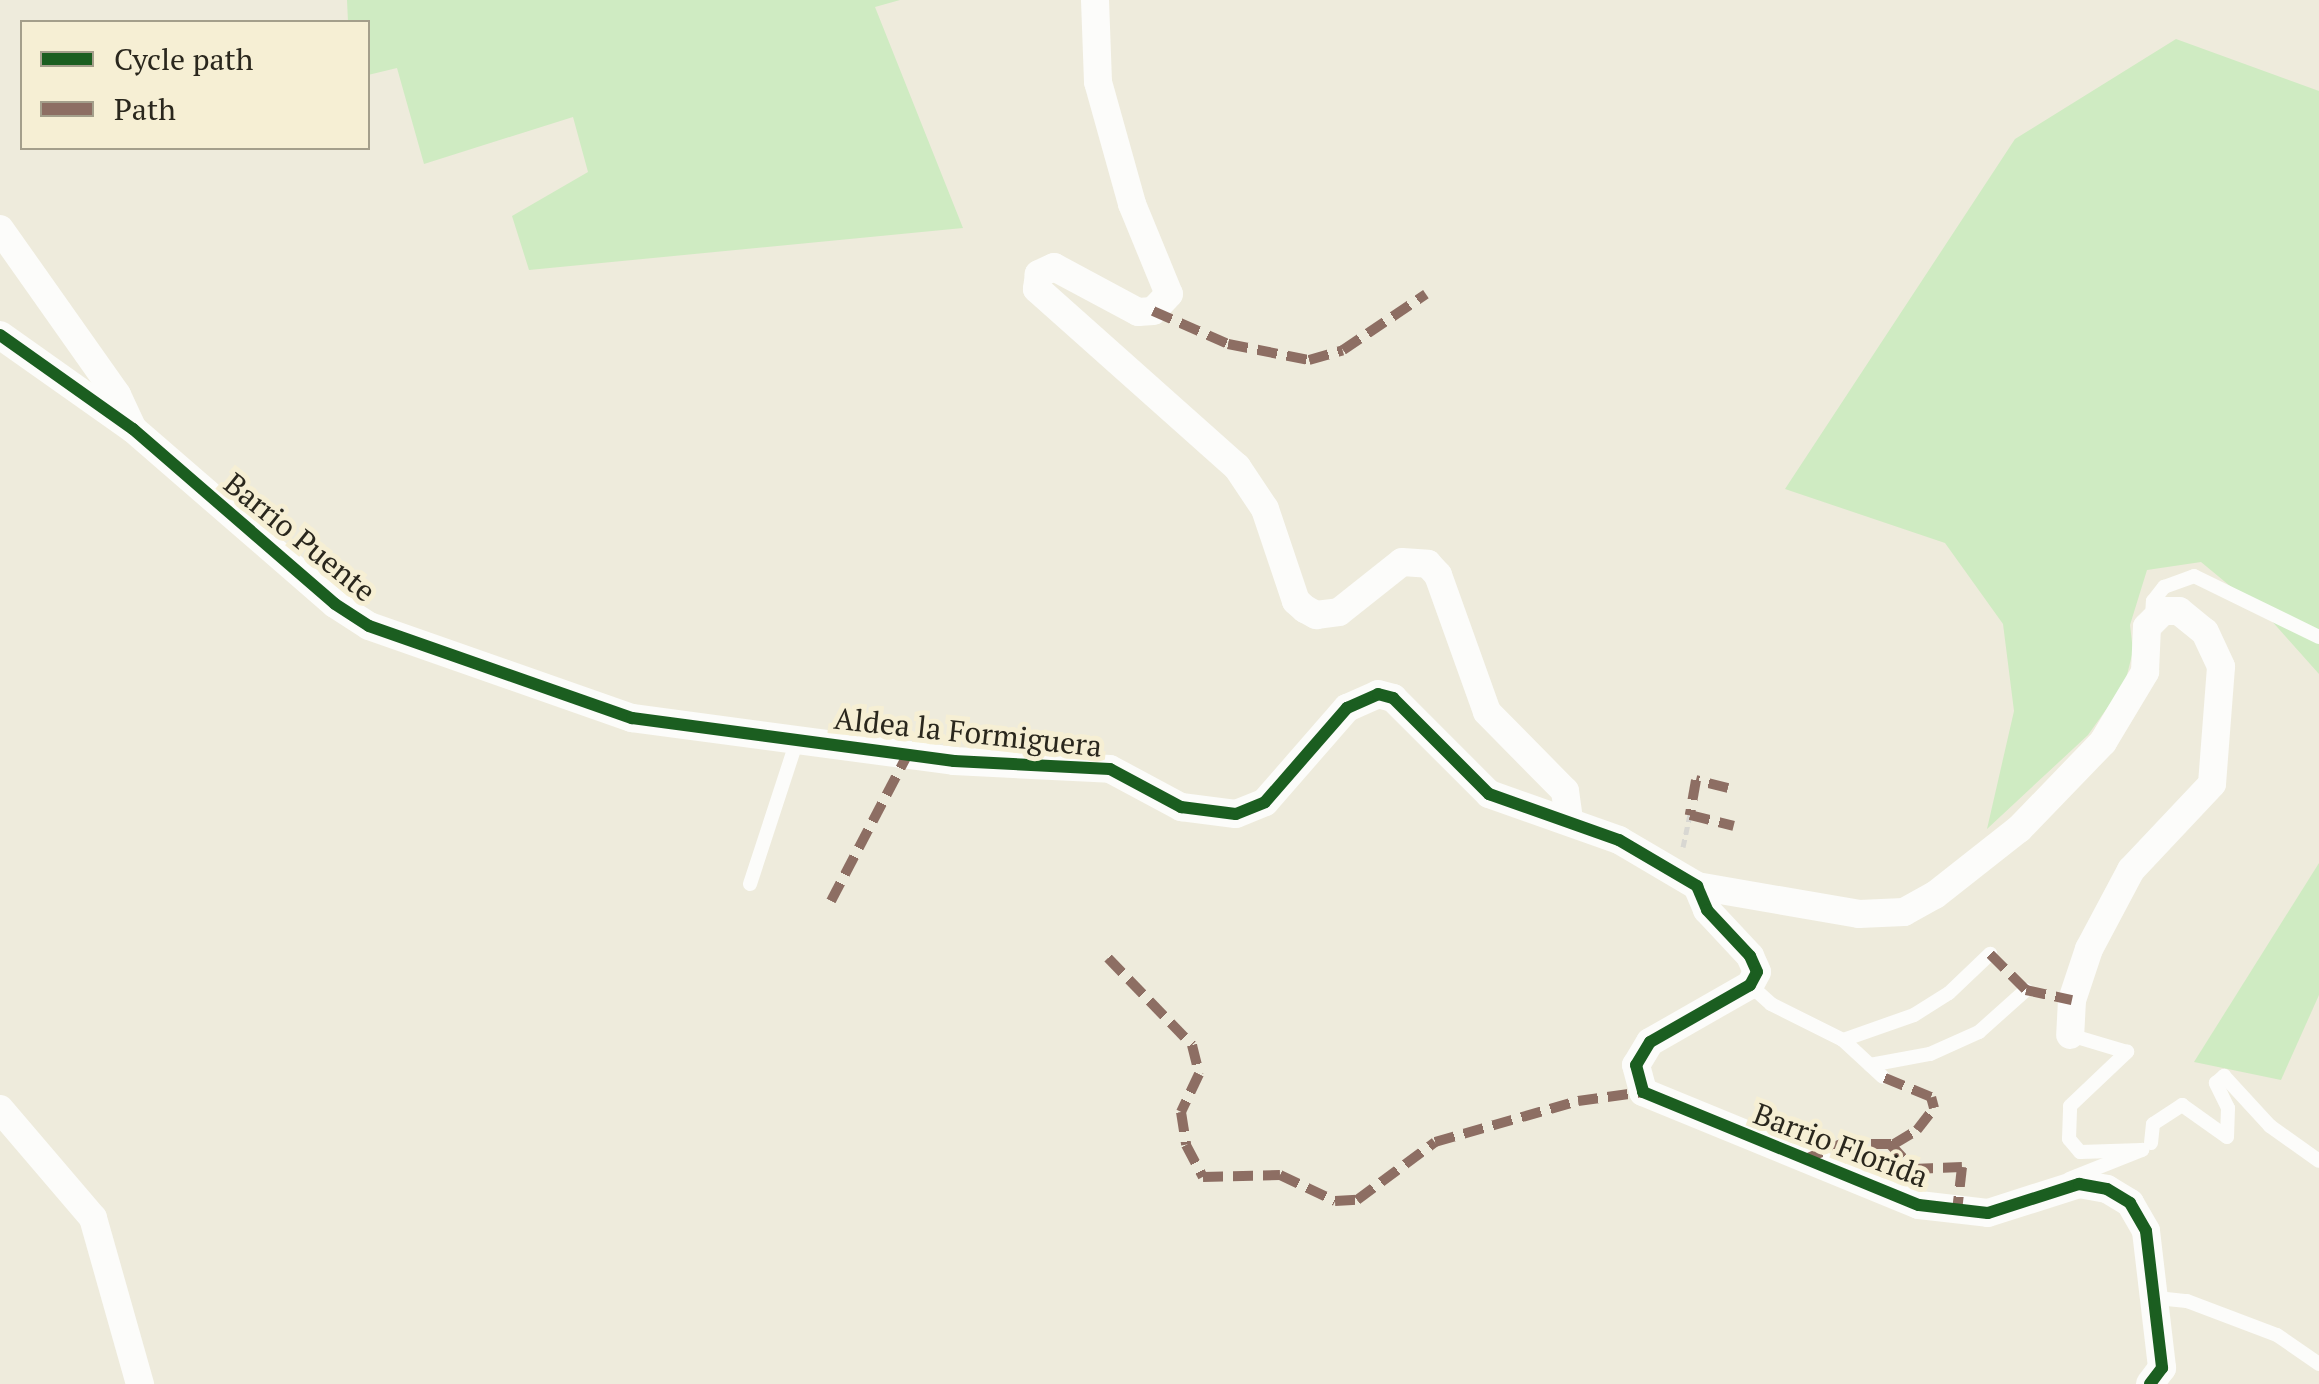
<!DOCTYPE html>
<html>
<head>
<meta charset="utf-8">
<style>
	body { margin:0 }
	#map { position:relative; width:2319px; height:1384px; overflow:hidden; background:#eeebdc; font-family:"PT Serif",serif }
	div>[style] { position:absolute }
	.green>* { inset:0; background:#cfebc2 }
	.path>* { height:5px; margin-top:-2.5px; transform-origin:0; background:repeating-linear-gradient(90deg,#d8d7d2 0 8px,transparent 0 13px) }
	.service>* { height:14px; margin:-7px; padding:0 7px; transform-origin:7px; border-radius:7px; background:#fcfcfa }
	.minor>* { height:28px; margin:-14px; padding:0 14px; transform-origin:14px; border-radius:14px; background:#fcfcfa }
	.quiet>* { height:10px; margin-top:-5px; transform-origin:0; background:repeating-linear-gradient(90deg,#8d6e63 0 20px,transparent 0 30px) }
	.cycleway>* { height:12px; margin:-6px; padding:0 6px; transform-origin:6px; border-radius:6px; background:#1b5e20 }
	span { translate:-50% -50%; white-space:nowrap; text-align:center; line-height:1.15; -webkit-text-stroke:10px #f6efd4; paint-order:stroke }
	.street-label { font-size:30px; color:#2a271d }
	.legend { position:absolute; left:20px; top:20px; width:350px; height:130px; box-sizing:border-box; background:#f6efd4; border:2px solid #a49f8b; margin:0; padding:12px 18px; list-style:none; font-size:30px; color:#2a271d }
	.legend li { display:flex; align-items:center; gap:20px; height:50px }
	.legend b { width:50px; border:2px solid #a49f8b }
</style>
</head>
<body>
<div id="map">
	<div class="green">
		<i style="clip-path:polygon(347px 0,900px 0,875px 7px,963px 228px,529px 270px,512px 216px,588px 172px,573px 117px,424px 164px,397px 68px,368px 75px,368px 22px,348px 22px)"></i>
		<i style="clip-path:polygon(2176px 39px,2319px 91px,2319px 674px,2270px 619px,2201px 562px,2147px 570px,2130px 625px,2133px 651px,2125px 683px,2088px 735px,1987px 829px,2014px 711px,2003px 624px,1945px 543px,1785px 489px,2015px 139px)"></i>
		<i style="clip-path:polygon(2319px 863px,2319px 995px,2281px 1080px,2194px 1062px)"></i>
	</div>
	<div class="path">
		<i style="left:1683px;top:847px;width:33px;rotate:-78deg"></i>
	</div>
	<div class="service">
		<i style="left:2152px;top:618px;width:17px;rotate:-87deg"></i>
		<i style="left:2153px;top:601px;width:18px;rotate:-52deg"></i>
		<i style="left:2164px;top:587px;width:32px;rotate:-20deg"></i>
		<i style="left:2194px;top:576px;width:139px;rotate:26deg"></i>
		<i style="left:750px;top:884px;width:151px;rotate:-71.9deg"></i>
		<i style="left:1750px;top:985px;width:28px;rotate:42deg"></i>
		<i style="left:1771px;top:1004px;width:80px;rotate:26.6deg"></i>
		<i style="left:1843px;top:1040px;width:54px;rotate:42.8deg"></i>
		<i style="left:1843px;top:1040px;width:75px;rotate:-19.4deg"></i>
		<i style="left:1914px;top:1015px;width:41px;rotate:-32.2deg"></i>
		<i style="left:1949px;top:993px;width:57px;rotate:-43.6deg"></i>
		<i style="left:1870px;top:1065px;width:61px;rotate:-10.4deg"></i>
		<i style="left:1930px;top:1054px;width:54px;rotate:-24.2deg"></i>
		<i style="left:1979px;top:1032px;width:63px;rotate:-41.8deg"></i>
		<i style="left:2151px;top:1143px;width:19px;rotate:-84deg"></i>
		<i style="left:2153px;top:1124px;width:35px;rotate:-33deg"></i>
		<i style="left:2182px;top:1105px;width:55px;rotate:35.4deg"></i>
		<i style="left:2227px;top:1137px;width:29px;rotate:-88deg"></i>
		<i style="left:2228px;top:1108px;width:28px;rotate:-116deg"></i>
		<i style="left:2216px;top:1083px;width:11px;rotate:-41deg"></i>
		<i style="left:2224px;top:1076px;width:68px;rotate:47.4deg"></i>
		<i style="left:2270px;top:1126px;width:60px;rotate:35.5deg"></i>
		<i style="left:2069px;top:1179px;width:79px;rotate:-21.7deg"></i>
		<i style="left:2142px;top:1150px;width:62px;rotate:178.2deg"></i>
		<i style="left:2080px;top:1152px;width:17px;rotate:-130deg"></i>
		<i style="left:2069px;top:1139px;width:33px;rotate:-88deg"></i>
		<i style="left:2070px;top:1106px;width:79px;rotate:-43.5deg"></i>
		<i style="left:2127px;top:1052px;width:59px;rotate:-163.4deg"></i>
		<i style="left:2157px;top:1298px;width:30px;rotate:6deg"></i>
		<i style="left:2187px;top:1301px;width:96px;rotate:20.7deg"></i>
		<i style="left:2277px;top:1335px;width:51px;rotate:34.6deg"></i>
	</div>
	<div class="minor">
		<i style="left:1095px;top:0;width:82px;rotate:87.9deg"></i>
		<i style="left:1098px;top:82px;width:127px;rotate:74.4deg"></i>
		<i style="left:1132px;top:204px;width:97px;rotate:67.7deg"></i>
		<i style="left:1169px;top:294px;width:23px;rotate:133deg"></i>
		<i style="left:1153px;top:311px;width:15px;rotate:176deg"></i>
		<i style="left:1138px;top:312px;width:95px;rotate:-151.8deg"></i>
		<i style="left:1054px;top:267px;width:17px;rotate:155deg"></i>
		<i style="left:1039px;top:274px;width:15px;rotate:98deg"></i>
		<i style="left:1037px;top:289px;width:268px;rotate:41.7deg"></i>
		<i style="left:1237px;top:467px;width:50px;rotate:56.3deg"></i>
		<i style="left:1265px;top:509px;width:97px;rotate:71.4deg"></i>
		<i style="left:1296px;top:601px;width:12px;rotate:42deg"></i>
		<i style="left:1305px;top:609px;width:13px;rotate:29deg"></i>
		<i style="left:1316px;top:615px;width:23px;rotate:-7deg"></i>
		<i style="left:1339px;top:612px;width:80px;rotate:-38.4deg"></i>
		<i style="left:1402px;top:562px;width:26px;rotate:4deg"></i>
		<i style="left:1428px;top:564px;width:15px;rotate:48deg"></i>
		<i style="left:1438px;top:575px;width:145px;rotate:70.3deg"></i>
		<i style="left:1487px;top:712px;width:111px;rotate:45.4deg"></i>
		<i style="left:1565px;top:791px;width:29px;rotate:82deg"></i>
		<i style="left:0;top:229px;width:203px;rotate:54.8deg"></i>
		<i style="left:117px;top:395px;width:35px;rotate:65deg"></i>
		<i style="left:0;top:335px;width:163px;rotate:35.3deg"></i>
		<i style="left:133px;top:429px;width:267px;rotate:40.9deg"></i>
		<i style="left:335px;top:604px;width:40px;rotate:32.9deg"></i>
		<i style="left:369px;top:626px;width:279px;rotate:19.3deg"></i>
		<i style="left:632px;top:718px;width:325px;rotate:7.6deg"></i>
		<i style="left:954px;top:761px;width:156px;rotate:2.9deg"></i>
		<i style="left:1110px;top:769px;width:81px;rotate:28.2deg"></i>
		<i style="left:1181px;top:807px;width:55px;rotate:7.3deg"></i>
		<i style="left:1236px;top:814px;width:31px;rotate:-22deg"></i>
		<i style="left:1265px;top:802px;width:125px;rotate:-48.9deg"></i>
		<i style="left:1347px;top:708px;width:34px;rotate:-24deg"></i>
		<i style="left:1378px;top:694px;width:16px;rotate:15deg"></i>
		<i style="left:1393px;top:698px;width:136px;rotate:45deg"></i>
		<i style="left:1489px;top:794px;width:138px;rotate:19.5deg"></i>
		<i style="left:1619px;top:840px;width:91px;rotate:30.5deg"></i>
		<i style="left:1697px;top:886px;width:26px;rotate:67deg"></i>
		<i style="left:1707px;top:910px;width:63px;rotate:46.9deg"></i>
		<i style="left:1750px;top:956px;width:17px;rotate:66deg"></i>
		<i style="left:1757px;top:972px;width:15px;rotate:118deg"></i>
		<i style="left:1750px;top:985px;width:115px;rotate:150.3deg"></i>
		<i style="left:1650px;top:1042px;width:27px;rotate:121deg"></i>
		<i style="left:1636px;top:1065px;width:28px;rotate:75deg"></i>
		<i style="left:1643px;top:1092px;width:298px;rotate:22.3deg"></i>
		<i style="left:1919px;top:1205px;width:69px;rotate:6.6deg"></i>
		<i style="left:1988px;top:1213px;width:96px;rotate:-17.7deg"></i>
		<i style="left:2079px;top:1184px;width:28px;rotate:10deg"></i>
		<i style="left:2107px;top:1189px;width:27px;rotate:31deg"></i>
		<i style="left:2130px;top:1203px;width:32px;rotate:60deg"></i>
		<i style="left:2146px;top:1231px;width:138px;rotate:83.3deg"></i>
		<i style="left:2162px;top:1368px;width:20px;rotate:127deg"></i>
		<i style="left:1697px;top:886px;width:164px;rotate:9.8deg"></i>
		<i style="left:1859px;top:914px;width:45px;rotate:-2.5deg"></i>
		<i style="left:1904px;top:912px;width:35px;rotate:-29deg"></i>
		<i style="left:1935px;top:895px;width:107px;rotate:-38.2deg"></i>
		<i style="left:2019px;top:829px;width:121px;rotate:-46deg"></i>
		<i style="left:2103px;top:742px;width:82px;rotate:-59deg"></i>
		<i style="left:2145px;top:672px;width:45px;rotate:-87.5deg"></i>
		<i style="left:2147px;top:627px;width:23px;rotate:-45deg"></i>
		<i style="left:2163px;top:611px;width:16px"></i>
		<i style="left:2179px;top:611px;width:33px;rotate:39deg"></i>
		<i style="left:2205px;top:632px;width:38px;rotate:65deg"></i>
		<i style="left:2221px;top:667px;width:117px;rotate:94.4deg"></i>
		<i style="left:2212px;top:784px;width:118px;rotate:133.3deg"></i>
		<i style="left:2131px;top:870px;width:89px;rotate:118deg"></i>
		<i style="left:2089px;top:949px;width:54px;rotate:108.4deg"></i>
		<i style="left:2072px;top:1000px;width:35px;rotate:93deg"></i>
		<i style="left:0;top:1109px;width:143px;rotate:49.5deg"></i>
		<i style="left:93px;top:1218px;width:173px;rotate:74.2deg"></i>
	</div>
	<div class="quiet">
		<i style="left:1153px;top:311px;width:82px;rotate:23.7deg"></i>
		<i style="left:1228px;top:344px;width:83px;rotate:11.2deg"></i>
		<i style="left:1309px;top:360px;width:35px;rotate:-16deg"></i>
		<i style="left:1343px;top:350px;width:100px;rotate:-34deg"></i>
		<i style="left:1728px;top:788px;width:33px;rotate:-166deg"></i>
		<i style="left:1696px;top:780px;width:36px;rotate:100deg"></i>
		<i style="left:1690px;top:815px;width:45px;rotate:14deg"></i>
		<i style="left:831px;top:901px;width:168px;rotate:-62.4deg"></i>
		<i style="left:1990px;top:954px;width:51px;rotate:45deg"></i>
		<i style="left:2026px;top:990px;width:47px;rotate:12.3deg"></i>
		<i style="left:1108px;top:958px;width:121px;rotate:46deg"></i>
		<i style="left:1192px;top:1045px;width:30px;rotate:76deg"></i>
		<i style="left:1199px;top:1074px;width:42px;rotate:115.3deg"></i>
		<i style="left:1181px;top:1112px;width:33px;rotate:81deg"></i>
		<i style="left:1186px;top:1145px;width:36px;rotate:62deg"></i>
		<i style="left:1203px;top:1177px;width:77px;rotate:-1.5deg"></i>
		<i style="left:1280px;top:1175px;width:61px;rotate:25.3deg"></i>
		<i style="left:1335px;top:1201px;width:22px;rotate:-3deg"></i>
		<i style="left:1357px;top:1200px;width:97px;rotate:-36.6deg"></i>
		<i style="left:1435px;top:1142px;width:149px;rotate:-16deg"></i>
		<i style="left:1578px;top:1101px;width:66px;rotate:-7.9deg"></i>
		<i style="left:1889px;top:1143px;width:35px;rotate:47deg"></i>
		<i style="left:1913px;top:1169px;width:49px;rotate:-2.3deg"></i>
		<i style="left:1962px;top:1167px;width:44px;rotate:96.5deg"></i>
		<i style="left:1803px;top:1160px;width:41px;rotate:-22.8deg"></i>
		<i style="left:1841px;top:1144px;width:53px"></i>
		<i style="left:1894px;top:1144px;width:27px;rotate:-31deg"></i>
		<i style="left:1917px;top:1130px;width:28px;rotate:-52deg"></i>
		<i style="left:1934px;top:1108px;width:11px;rotate:-105deg"></i>
		<i style="left:1931px;top:1097px;width:52px;rotate:-157.4deg"></i>
	</div>
	<div class="cycleway">
		<i style="left:0;top:335px;width:163px;rotate:35.3deg"></i>
		<i style="left:133px;top:429px;width:267px;rotate:40.9deg"></i>
		<i style="left:335px;top:604px;width:40px;rotate:32.9deg"></i>
		<i style="left:369px;top:626px;width:279px;rotate:19.3deg"></i>
		<i style="left:632px;top:718px;width:325px;rotate:7.6deg"></i>
		<i style="left:954px;top:761px;width:156px;rotate:2.9deg"></i>
		<i style="left:1110px;top:769px;width:81px;rotate:28.2deg"></i>
		<i style="left:1181px;top:807px;width:55px;rotate:7.3deg"></i>
		<i style="left:1236px;top:814px;width:31px;rotate:-22deg"></i>
		<i style="left:1265px;top:802px;width:125px;rotate:-48.9deg"></i>
		<i style="left:1347px;top:708px;width:34px;rotate:-24deg"></i>
		<i style="left:1378px;top:694px;width:16px;rotate:15deg"></i>
		<i style="left:1393px;top:698px;width:136px;rotate:45deg"></i>
		<i style="left:1489px;top:794px;width:138px;rotate:19.5deg"></i>
		<i style="left:1619px;top:840px;width:91px;rotate:30.5deg"></i>
		<i style="left:1697px;top:886px;width:26px;rotate:67deg"></i>
		<i style="left:1707px;top:910px;width:63px;rotate:46.9deg"></i>
		<i style="left:1750px;top:956px;width:17px;rotate:66deg"></i>
		<i style="left:1757px;top:972px;width:15px;rotate:118deg"></i>
		<i style="left:1750px;top:985px;width:115px;rotate:150.3deg"></i>
		<i style="left:1650px;top:1042px;width:27px;rotate:121deg"></i>
		<i style="left:1636px;top:1065px;width:28px;rotate:75deg"></i>
		<i style="left:1643px;top:1092px;width:298px;rotate:22.3deg"></i>
		<i style="left:1919px;top:1205px;width:69px;rotate:6.6deg"></i>
		<i style="left:1988px;top:1213px;width:96px;rotate:-17.7deg"></i>
		<i style="left:2079px;top:1184px;width:28px;rotate:10deg"></i>
		<i style="left:2107px;top:1189px;width:27px;rotate:31deg"></i>
		<i style="left:2130px;top:1203px;width:32px;rotate:60deg"></i>
		<i style="left:2146px;top:1231px;width:138px;rotate:83.3deg"></i>
		<i style="left:2162px;top:1368px;width:20px;rotate:127deg"></i>
	</div>
	<div class="street-label">
		<span style="left:300px;top:537px;rotate:39deg">Barrio Puente</span>
		<span style="left:968px;top:732px;rotate:6deg">Aldea la Formiguera</span>
		<span style="left:1841px;top:1145px;rotate:21deg">Barrio Florida</span>
	</div>
	<ul class="legend">
	<li><b style="height:12px;background:#1b5e20"></b>Cycle path</li>
	<li><b style="height:12px;background:#8d6e63"></b>Path</li>
	</ul>
</div>
</body>
</html>
